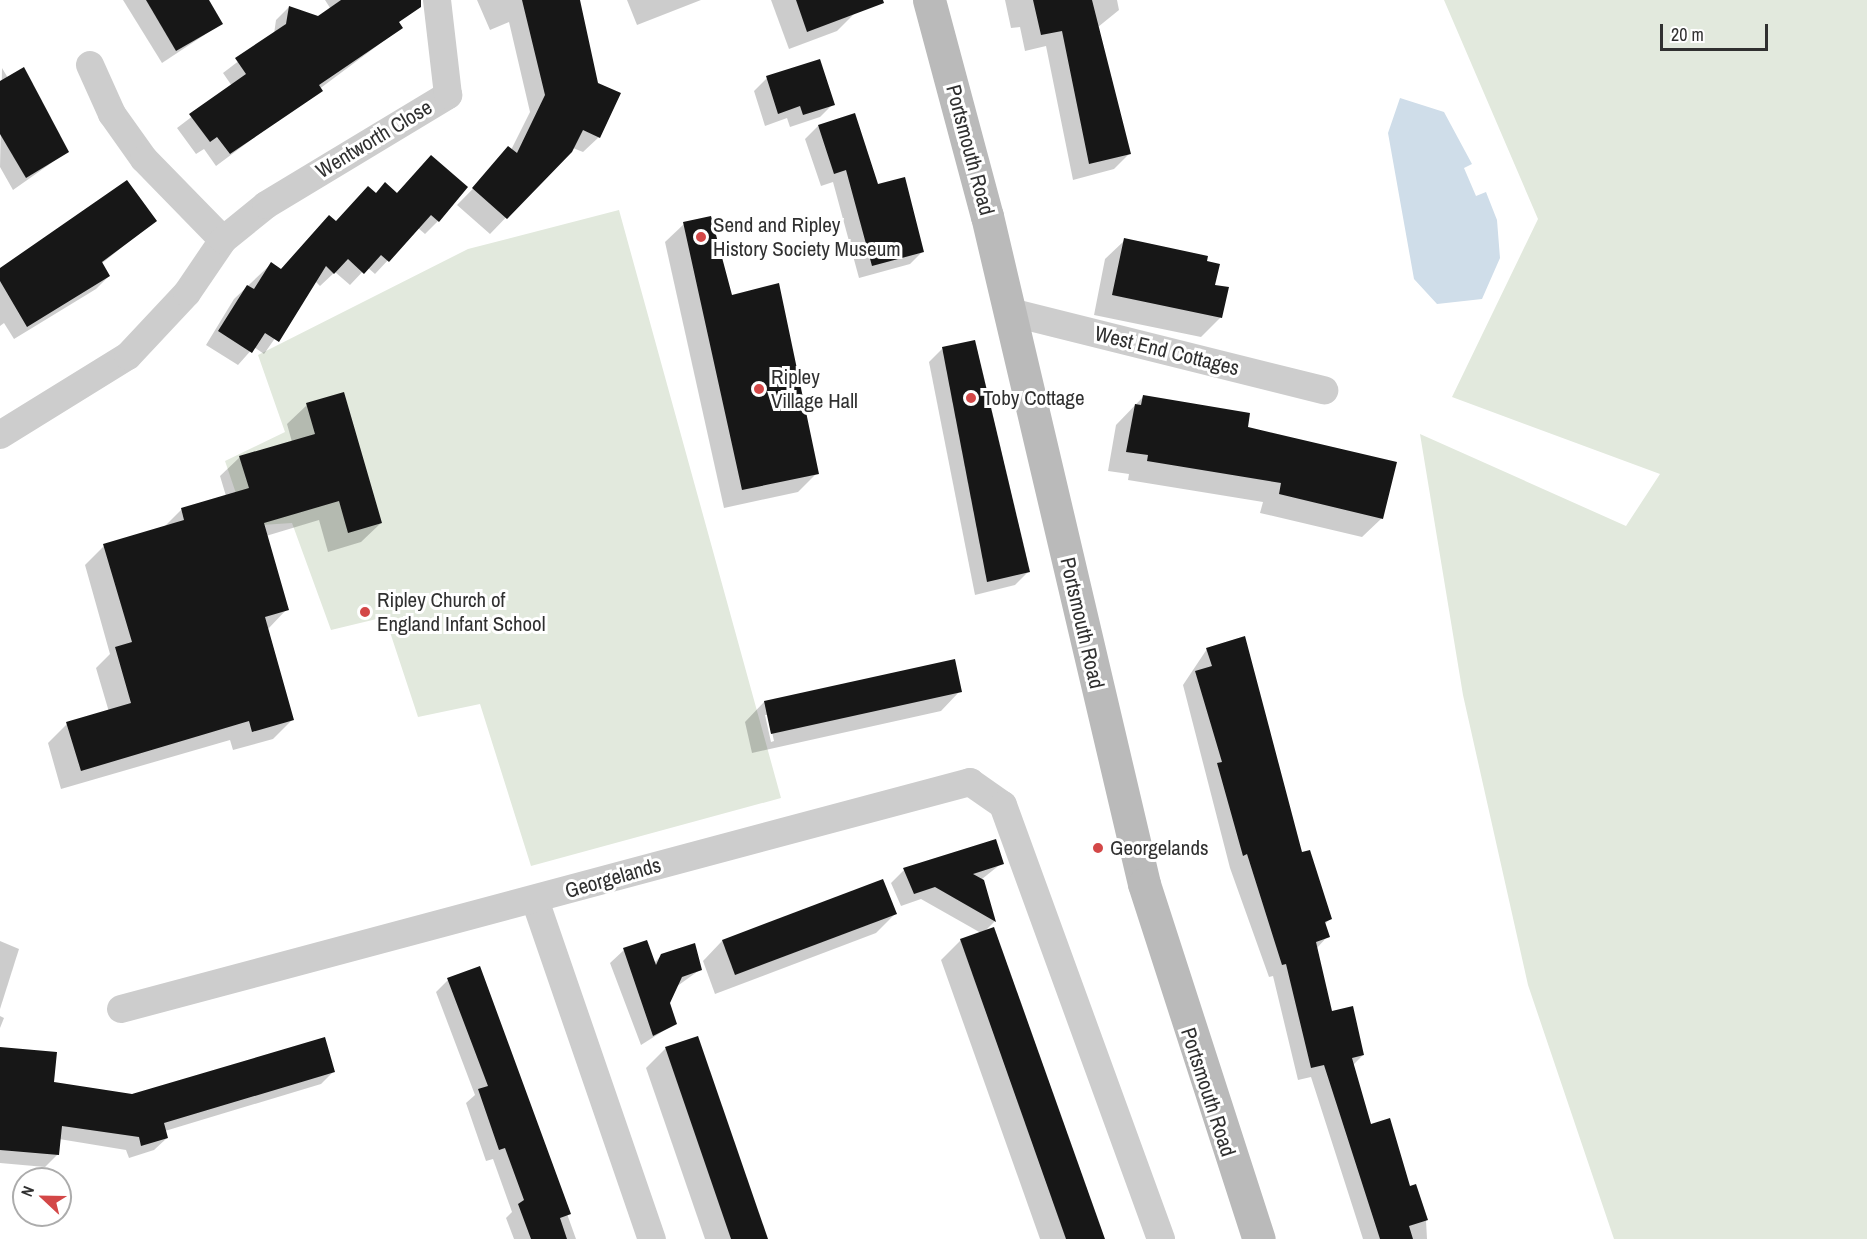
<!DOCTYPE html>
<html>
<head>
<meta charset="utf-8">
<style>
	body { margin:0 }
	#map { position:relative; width:1867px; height:1239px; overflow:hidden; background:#fff; font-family:"Archivo Narrow",sans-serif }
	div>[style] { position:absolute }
	.green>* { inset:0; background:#e2e9dd }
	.water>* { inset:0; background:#cfdde9 }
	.shadow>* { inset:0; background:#0003 }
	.building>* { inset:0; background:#171717 }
	.minor>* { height:28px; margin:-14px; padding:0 14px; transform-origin:14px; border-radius:14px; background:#cdcdcd }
	.secondary>* { height:33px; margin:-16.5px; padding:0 16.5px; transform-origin:16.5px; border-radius:16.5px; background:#bababa }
	.dots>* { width:16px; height:16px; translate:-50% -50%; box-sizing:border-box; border:3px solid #fff; border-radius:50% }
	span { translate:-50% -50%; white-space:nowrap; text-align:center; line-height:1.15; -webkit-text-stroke:6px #fff; paint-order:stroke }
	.street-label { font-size:21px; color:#303030 }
	.poi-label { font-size:21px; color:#303030 }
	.left { translate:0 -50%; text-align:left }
	.north { position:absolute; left:12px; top:1167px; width:60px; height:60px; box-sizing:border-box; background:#fff; border:2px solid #acacac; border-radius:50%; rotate:292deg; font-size:16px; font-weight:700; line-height:24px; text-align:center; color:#303030 }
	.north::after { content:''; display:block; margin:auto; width:21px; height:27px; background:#d34747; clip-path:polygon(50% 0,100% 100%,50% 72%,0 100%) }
	.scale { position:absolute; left:1660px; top:24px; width:108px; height:27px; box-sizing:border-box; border:3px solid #303030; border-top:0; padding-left:8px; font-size:18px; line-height:21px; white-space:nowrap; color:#303030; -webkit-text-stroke:4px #fff; paint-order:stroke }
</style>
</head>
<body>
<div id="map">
	<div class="green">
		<i style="clip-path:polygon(1444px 0,1867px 0,1867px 1239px,1614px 1239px,1528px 985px,1463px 695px,1420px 434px,1626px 526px,1660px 474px,1452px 397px,1538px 219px)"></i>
		<i style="clip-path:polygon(619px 210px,781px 798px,531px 866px,480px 704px,418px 717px,385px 617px,331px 630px,292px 523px,247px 526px,225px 461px,285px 432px,258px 355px,468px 249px)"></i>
	</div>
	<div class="water">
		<i style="clip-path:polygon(1400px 98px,1444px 112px,1472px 164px,1464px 168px,1476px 196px,1486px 192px,1497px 220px,1500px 258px,1482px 299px,1437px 304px,1414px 279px,1388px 133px)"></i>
	</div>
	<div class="shadow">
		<i style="clip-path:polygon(123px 0,207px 0,221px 24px,162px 63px)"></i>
		<i style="clip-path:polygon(325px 0,384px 0,401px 28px,216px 166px,204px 149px,196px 154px,177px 128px,232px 86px,223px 73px,274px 34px,276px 20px,289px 7px,341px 25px)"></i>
		<i style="clip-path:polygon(477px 0,572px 0,599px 137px,583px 152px,573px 148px,490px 234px,457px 205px,511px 150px,530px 112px,509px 22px,490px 30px)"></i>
		<i style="clip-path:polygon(627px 0,701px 0,637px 25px)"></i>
		<i style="clip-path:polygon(771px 0,850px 0,855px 13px,837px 31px,789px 49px)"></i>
		<i style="clip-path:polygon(1005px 0,1117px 0,1119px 10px,1098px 27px,1130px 153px,1114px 169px,1073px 180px,1046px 46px,1025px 51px,1020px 27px,1011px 28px)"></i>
		<i style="clip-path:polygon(2px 68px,8px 78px,24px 69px,67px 152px,13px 190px,0 167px)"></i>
		<i style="clip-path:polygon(767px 78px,833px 104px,820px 117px,790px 127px,787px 118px,765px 126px,754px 91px)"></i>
		<i style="clip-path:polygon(818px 126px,877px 186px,923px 251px,910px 264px,859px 278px,833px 182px,821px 186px,805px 139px)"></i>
		<i style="clip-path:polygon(431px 157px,438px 221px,425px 234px,418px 228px,375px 274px,367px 267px,350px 285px,335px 272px,320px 286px,315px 281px,264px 354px,254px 347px,238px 365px,206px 345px,234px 299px,271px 264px,280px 270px,375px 194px,396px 194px)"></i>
		<i style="clip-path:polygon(155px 221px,101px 264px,109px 276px,96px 289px,14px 339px,4px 323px,0 326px,0 269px)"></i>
		<i style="clip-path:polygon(684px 224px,731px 297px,817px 473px,798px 492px,724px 508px,665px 242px)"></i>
		<i style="clip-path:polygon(1125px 240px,1206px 262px,1213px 286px,1227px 288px,1220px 318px,1201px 337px,1094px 315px,1105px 259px)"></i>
		<i style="clip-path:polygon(942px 349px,1028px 572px,1015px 585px,975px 595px,929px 362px)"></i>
		<i style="clip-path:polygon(1143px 397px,1247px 428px,1382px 518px,1362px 537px,1260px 513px,1263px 502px,1128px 480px,1129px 474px,1108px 471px,1116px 425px)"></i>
		<i style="clip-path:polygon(307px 405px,381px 523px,361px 542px,328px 552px,319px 520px,266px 536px,287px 609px,268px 629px,293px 719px,273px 739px,233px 750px,230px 740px,61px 789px,48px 743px,67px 724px,109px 712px,96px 668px,110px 654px,85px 565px,104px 546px,163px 528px,182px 509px,226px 496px,220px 476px,240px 457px,292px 442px,287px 424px)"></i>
		<i style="clip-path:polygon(1207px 649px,1330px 919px,1324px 925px,1328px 936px,1316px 949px,1331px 1013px,1363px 1055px,1353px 1065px,1370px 1125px,1426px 1220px,1427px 1239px,1363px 1239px,1311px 1077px,1298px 1080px,1273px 976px,1269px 977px,1230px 868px,1183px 685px)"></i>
		<i style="clip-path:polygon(evenodd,960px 691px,941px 711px,752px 753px,745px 722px,764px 702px,960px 691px,765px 715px,768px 715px,774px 741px,771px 742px,765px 715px)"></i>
		<i style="clip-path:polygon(995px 841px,1002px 863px,982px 879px,995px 921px,984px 932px,1104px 1239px,1040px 1239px,941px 960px,961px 940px,981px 933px,921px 899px,901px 906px,891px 883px,904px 870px)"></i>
		<i style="clip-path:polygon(882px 881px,895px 914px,876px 933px,715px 994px,703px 961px,722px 941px)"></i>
		<i style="clip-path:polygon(0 941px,19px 949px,0 1009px)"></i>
		<i style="clip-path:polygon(646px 942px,654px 963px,662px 955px,701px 969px,676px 987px,668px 1003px,676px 1023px,641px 1045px,610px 963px,624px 950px)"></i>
		<i style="clip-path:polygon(479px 968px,576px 1239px,514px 1239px,506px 1218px,512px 1212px,493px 1159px,486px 1161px,466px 1103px,475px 1095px,436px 992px,448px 980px)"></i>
		<i style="clip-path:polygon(0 1016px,4px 1018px,0 1028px)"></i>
		<i style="clip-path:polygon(697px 1038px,767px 1239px,705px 1239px,646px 1068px,665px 1049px)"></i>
		<i style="clip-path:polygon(0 1048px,53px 1083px,132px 1096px,333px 1072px,321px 1084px,165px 1131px,167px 1138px,154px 1150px,129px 1158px,126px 1150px,59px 1139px,58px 1154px,45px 1167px,0 1163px)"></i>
	</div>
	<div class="building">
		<i style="clip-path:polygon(146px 0,209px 0,223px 24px,176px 51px)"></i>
		<i style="clip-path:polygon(341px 0,421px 0,421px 7px,399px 22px,403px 28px,319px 85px,323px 91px,230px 154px,217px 137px,210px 142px,189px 114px,246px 74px,235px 58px,286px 24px,289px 6px,318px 16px)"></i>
		<i style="clip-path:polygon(522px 0,580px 0,598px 83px,621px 93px,600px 138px,583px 130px,572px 152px,507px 219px,472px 188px,508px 146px,517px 153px,545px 95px)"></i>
		<i style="clip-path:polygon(796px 0,883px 0,884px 3px,807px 32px)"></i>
		<i style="clip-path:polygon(1033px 0,1092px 0,1131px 154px,1089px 164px,1062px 31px,1041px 35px)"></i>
		<i style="clip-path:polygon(820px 59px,835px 105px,803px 115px,800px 106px,778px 114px,766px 76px)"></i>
		<i style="clip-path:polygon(24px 67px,69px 152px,26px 178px,0 134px,0 81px)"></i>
		<i style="clip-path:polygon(855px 113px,878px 184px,905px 177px,924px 252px,872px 266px,846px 170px,834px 174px,818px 125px)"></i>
		<i style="clip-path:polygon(431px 155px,468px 187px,439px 222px,431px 215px,389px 262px,381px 255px,364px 274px,348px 259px,334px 274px,326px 266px,279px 342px,265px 333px,252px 353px,218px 331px,247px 285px,254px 289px,271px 262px,281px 269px,329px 215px,336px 221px,368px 186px,376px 193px,385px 182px,397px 193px)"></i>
		<i style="clip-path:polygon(127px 180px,157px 221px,102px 262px,110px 276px,27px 327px,0 281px,0 268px)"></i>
		<i style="clip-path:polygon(711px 216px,732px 295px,779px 283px,819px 474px,742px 490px,683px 222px)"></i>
		<i style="clip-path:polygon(1124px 238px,1208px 256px,1207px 261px,1220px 264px,1215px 285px,1229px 287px,1222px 318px,1112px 295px)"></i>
		<i style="clip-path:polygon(975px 340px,1030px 572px,987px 582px,942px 347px)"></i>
		<i style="clip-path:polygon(344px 392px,382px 523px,348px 533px,339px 501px,264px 523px,289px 610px,265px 617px,294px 720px,252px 732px,249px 721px,81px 771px,66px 722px,131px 703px,115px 647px,132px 642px,103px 544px,184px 520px,181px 508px,249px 488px,239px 456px,315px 434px,306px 403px)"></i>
		<i style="clip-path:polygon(1143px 395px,1250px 413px,1248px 427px,1397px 462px,1383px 519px,1279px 494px,1281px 483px,1147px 461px,1148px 455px,1126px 452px,1135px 404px,1141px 405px)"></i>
		<i style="clip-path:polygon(1245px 636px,1302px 852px,1310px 850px,1332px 919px,1325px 922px,1330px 937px,1316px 942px,1332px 1011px,1353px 1006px,1364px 1055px,1352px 1058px,1371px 1124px,1390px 1118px,1410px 1186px,1416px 1184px,1428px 1220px,1409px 1226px,1413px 1239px,1380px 1239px,1324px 1065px,1311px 1068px,1286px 964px,1282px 965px,1247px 854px,1243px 856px,1217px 763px,1222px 762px,1195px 671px,1212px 666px,1206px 648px)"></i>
		<i style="clip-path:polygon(955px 659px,962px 692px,771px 734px,764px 701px)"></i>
		<i style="clip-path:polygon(996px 839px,1004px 864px,973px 874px,984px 880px,996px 922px,935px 887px,914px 894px,903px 868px)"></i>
		<i style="clip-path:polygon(883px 879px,897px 914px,735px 975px,722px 940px)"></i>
		<i style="clip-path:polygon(994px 927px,1105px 1239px,1066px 1239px,960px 939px)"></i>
		<i style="clip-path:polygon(647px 940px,656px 965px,661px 954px,695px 943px,702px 970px,682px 977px,670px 1003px,677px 1024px,653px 1036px,623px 948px)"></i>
		<i style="clip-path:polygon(480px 966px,571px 1214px,560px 1218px,567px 1239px,531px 1239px,518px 1204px,524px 1200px,505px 1148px,499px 1150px,478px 1089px,488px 1086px,447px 978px)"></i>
		<i style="clip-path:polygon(698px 1036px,768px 1239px,731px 1239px,665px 1047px)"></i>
		<i style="clip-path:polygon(325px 1037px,335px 1072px,164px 1123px,168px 1138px,141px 1146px,139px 1137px,62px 1126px,59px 1155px,0 1150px,0 1047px,57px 1052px,54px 1082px,132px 1094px)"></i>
	</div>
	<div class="minor">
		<i style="left:90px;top:65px;width:54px;rotate:65.8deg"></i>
		<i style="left:112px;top:114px;width:55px;rotate:54.6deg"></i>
		<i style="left:144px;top:159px;width:113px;rotate:45.7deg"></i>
		<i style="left:1010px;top:312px;width:324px;rotate:14deg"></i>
		<i style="left:0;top:435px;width:150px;rotate:-31.7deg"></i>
		<i style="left:128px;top:356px;width:86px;rotate:-46.9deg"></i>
		<i style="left:187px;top:293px;width:64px;rotate:-55.8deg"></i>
		<i style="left:223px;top:240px;width:55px;rotate:-39.1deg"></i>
		<i style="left:266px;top:205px;width:213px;rotate:-31.1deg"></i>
		<i style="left:448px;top:95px;width:96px;rotate:-96.6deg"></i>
		<i style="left:535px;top:900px;width:359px;rotate:71deg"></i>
		<i style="left:121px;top:1009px;width:879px;rotate:-14.97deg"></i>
		<i style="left:970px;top:782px;width:40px;rotate:34.9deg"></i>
		<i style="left:1003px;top:805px;width:462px;rotate:70deg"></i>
	</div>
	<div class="secondary">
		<i style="left:929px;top:0;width:224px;rotate:75deg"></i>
		<i style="left:987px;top:216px;width:686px;rotate:76.77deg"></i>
		<i style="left:1144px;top:884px;width:373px;rotate:72.1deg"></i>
	</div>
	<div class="dots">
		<i style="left:701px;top:237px;background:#d34747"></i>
		<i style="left:759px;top:389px;background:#d34747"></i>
		<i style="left:971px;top:398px;background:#d34747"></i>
		<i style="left:365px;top:612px;background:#d34747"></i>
		<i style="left:1098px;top:848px;background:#d34747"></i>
	</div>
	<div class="street-label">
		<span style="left:374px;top:139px;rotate:-31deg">Wentworth Close</span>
		<span style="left:970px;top:150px;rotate:75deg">Portsmouth Road</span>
		<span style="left:1167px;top:351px;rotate:14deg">West End Cottages</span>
		<span style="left:1082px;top:623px;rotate:77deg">Portsmouth Road</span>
		<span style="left:613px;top:878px;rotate:-16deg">Georgelands</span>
		<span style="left:1208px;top:1092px;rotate:72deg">Portsmouth Road</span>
	</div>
	<div class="poi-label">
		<span class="left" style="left:713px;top:237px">Send and Ripley<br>History Society Museum</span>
		<span class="left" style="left:771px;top:389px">Ripley<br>Village Hall</span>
		<span class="left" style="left:983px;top:398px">Toby Cottage</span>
		<span class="left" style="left:377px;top:612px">Ripley Church of<br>England Infant School</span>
		<span class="left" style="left:1110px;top:848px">Georgelands</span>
	</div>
	<div class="north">N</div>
	<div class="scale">20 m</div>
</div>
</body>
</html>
